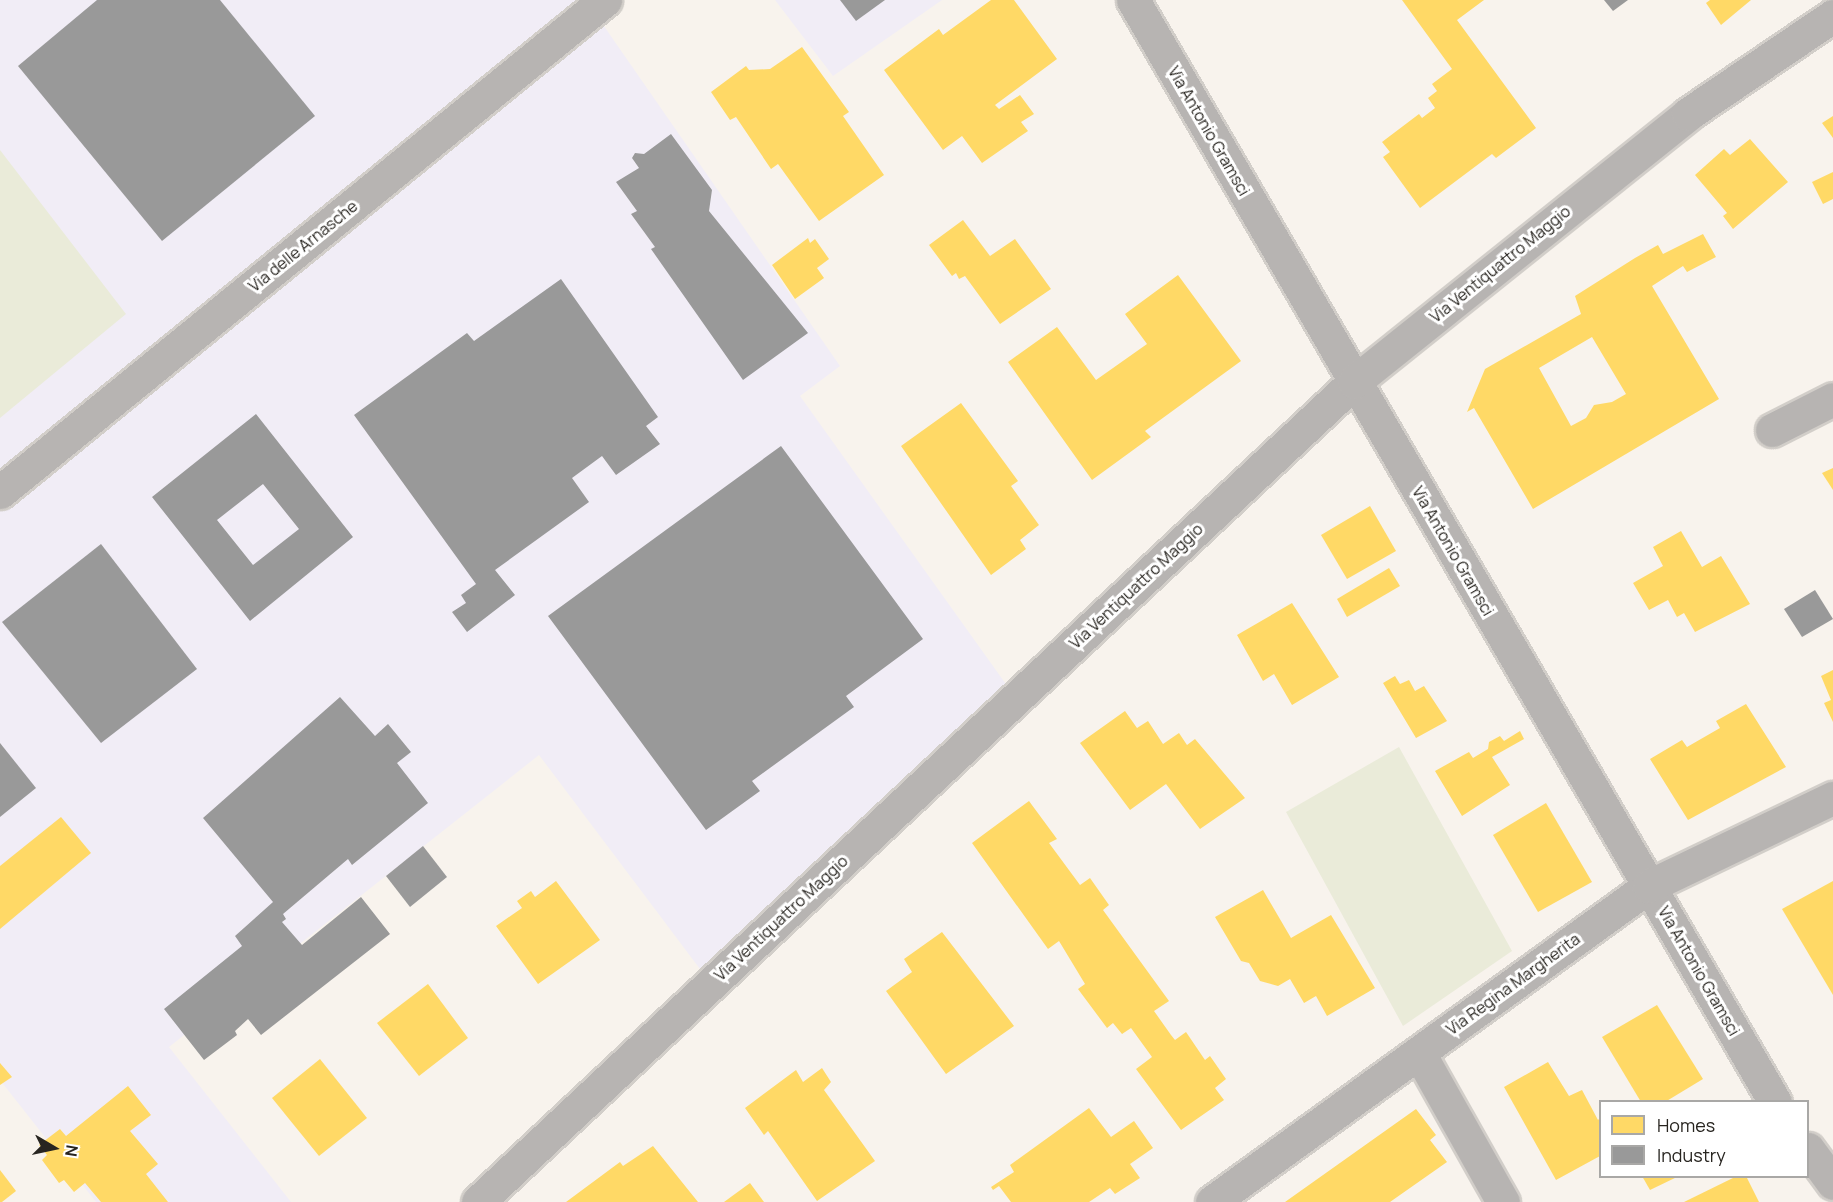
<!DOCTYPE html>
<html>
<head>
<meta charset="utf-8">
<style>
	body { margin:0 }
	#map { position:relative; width:1833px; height:1202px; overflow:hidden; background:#f8f3ed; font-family:Manrope,sans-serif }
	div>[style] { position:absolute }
	.industrial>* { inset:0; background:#f1edf6 }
	.green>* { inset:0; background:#eaebd9 }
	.homes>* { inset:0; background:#ffd966 }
	.industry>* { inset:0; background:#999 }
	.roads { filter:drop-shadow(2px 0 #d2cec9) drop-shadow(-2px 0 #d2cec9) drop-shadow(0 2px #d2cec9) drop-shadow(0 -2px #d2cec9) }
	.minor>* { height:33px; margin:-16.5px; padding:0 16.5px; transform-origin:16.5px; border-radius:16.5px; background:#b7b4b2 }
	span { translate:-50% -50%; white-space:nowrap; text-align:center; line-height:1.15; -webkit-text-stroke:6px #fff; paint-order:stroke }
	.street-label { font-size:16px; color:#282520 }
	.legend { position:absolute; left:1599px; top:1100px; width:210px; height:78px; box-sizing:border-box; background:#fff; border:2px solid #a9a8a6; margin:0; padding:8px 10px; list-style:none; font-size:18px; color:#282520 }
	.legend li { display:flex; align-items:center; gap:12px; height:30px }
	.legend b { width:30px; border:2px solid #a9a8a6 }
	.north { position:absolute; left:24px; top:1118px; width:60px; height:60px; -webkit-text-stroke:4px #fff; paint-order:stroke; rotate:99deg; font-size:16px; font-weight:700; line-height:24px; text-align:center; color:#282520 }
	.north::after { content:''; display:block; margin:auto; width:21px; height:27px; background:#282520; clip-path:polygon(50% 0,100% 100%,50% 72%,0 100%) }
</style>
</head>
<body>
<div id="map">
	<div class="industrial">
		<i style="clip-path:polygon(0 0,622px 0,599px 19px,840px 366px,800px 396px,1013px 694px,706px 977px,539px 755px,169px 1047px,291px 1202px,96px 1202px,0 1080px)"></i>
		<i style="clip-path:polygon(775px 0,942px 0,833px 76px)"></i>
	</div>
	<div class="green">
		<i style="clip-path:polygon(0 150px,126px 314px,0 418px)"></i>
		<i style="clip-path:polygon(1399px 747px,1512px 951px,1403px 1026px,1286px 812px)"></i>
	</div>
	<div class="homes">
		<i style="clip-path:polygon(991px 0,1014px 0,1057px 59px,995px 105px,999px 109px,1020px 95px,1034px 114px,1021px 122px,1028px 131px,982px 163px,962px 136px,943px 150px,884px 70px,939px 29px,943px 35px)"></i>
		<i style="clip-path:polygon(1402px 0,1484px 0,1457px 20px,1536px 128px,1496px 158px,1492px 154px,1420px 208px,1383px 157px,1390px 152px,1382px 142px,1419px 114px,1422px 118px,1435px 108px,1428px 98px,1437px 91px,1432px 84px,1452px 69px)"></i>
		<i style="clip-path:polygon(1710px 0,1751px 0,1721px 25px,1706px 3px)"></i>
		<i style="clip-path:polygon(802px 47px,849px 112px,843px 116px,884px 175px,819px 221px,778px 164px,771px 169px,736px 117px,730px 120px,711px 92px,746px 66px,749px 70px,770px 69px)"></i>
		<i style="clip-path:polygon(1833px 116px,1833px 138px,1822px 123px)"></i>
		<i style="clip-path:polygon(1750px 139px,1788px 182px,1733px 229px,1723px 216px,1727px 213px,1695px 175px,1724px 149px,1730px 155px)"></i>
		<i style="clip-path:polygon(1833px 172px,1833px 199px,1823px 204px,1812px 182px)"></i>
		<i style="clip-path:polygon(963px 220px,990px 256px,1015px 239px,1051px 289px,1000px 324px,965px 276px,959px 279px,956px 273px,952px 276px,929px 245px)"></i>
		<i style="clip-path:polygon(evenodd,1703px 234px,1716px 257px,1687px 272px,1683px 266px,1652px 286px,1719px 399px,1533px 509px,1474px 408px,1467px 412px,1485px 369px,1581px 314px,1575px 296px,1635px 258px,1658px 245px,1663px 254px,1703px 234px,1592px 337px,1626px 394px,1612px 402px,1594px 405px,1586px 418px,1571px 426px,1539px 368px,1592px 337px)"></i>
		<i style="clip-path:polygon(808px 238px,810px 243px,815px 239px,829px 259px,817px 268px,824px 278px,795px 299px,772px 265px)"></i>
		<i style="clip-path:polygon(1178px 275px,1241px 361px,1145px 431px,1151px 437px,1092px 480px,1008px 362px,1057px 327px,1096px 380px,1147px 344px,1125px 314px)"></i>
		<i style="clip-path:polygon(961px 403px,1018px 481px,1011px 486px,1039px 525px,1020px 540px,1026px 549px,991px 575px,901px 446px)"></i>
		<i style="clip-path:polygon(1833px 468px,1833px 490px,1822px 473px)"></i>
		<i style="clip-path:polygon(1370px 506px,1396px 551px,1347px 579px,1321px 535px)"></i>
		<i style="clip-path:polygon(1681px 531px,1702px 567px,1721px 556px,1750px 604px,1695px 632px,1684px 613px,1677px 617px,1668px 600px,1649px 610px,1633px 583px,1663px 566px,1653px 547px)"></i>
		<i style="clip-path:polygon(1389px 568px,1400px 586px,1347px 617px,1337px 599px)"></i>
		<i style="clip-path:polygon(1292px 603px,1339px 677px,1292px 705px,1274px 674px,1263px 681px,1237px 635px)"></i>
		<i style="clip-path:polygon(1833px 670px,1833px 722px,1824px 703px,1831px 700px,1821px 676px)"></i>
		<i style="clip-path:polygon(1395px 676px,1400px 684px,1409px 680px,1415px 691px,1424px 686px,1447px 721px,1416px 738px,1383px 683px)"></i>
		<i style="clip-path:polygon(1746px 704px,1786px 767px,1688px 820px,1650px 759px,1682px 740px,1687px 747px,1720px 728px,1716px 721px)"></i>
		<i style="clip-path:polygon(1125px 711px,1137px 728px,1148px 721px,1163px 744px,1179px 733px,1187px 745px,1195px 739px,1245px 798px,1200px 829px,1166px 784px,1130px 810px,1080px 743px)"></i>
		<i style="clip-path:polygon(1520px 731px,1524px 739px,1492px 757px,1510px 785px,1462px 816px,1435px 771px,1469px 752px,1473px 758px,1488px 749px,1489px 742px,1500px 736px,1504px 741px)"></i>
		<i style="clip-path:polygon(1029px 801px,1057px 839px,1049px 843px,1080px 885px,1090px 878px,1109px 905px,1103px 910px,1169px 1001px,1154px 1011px,1171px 1035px,1175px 1040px,1186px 1032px,1205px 1060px,1210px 1056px,1226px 1079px,1215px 1088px,1224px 1100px,1181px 1130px,1136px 1069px,1152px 1057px,1131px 1028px,1122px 1034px,1113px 1023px,1107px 1028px,1078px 989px,1085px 984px,1059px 941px,1048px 949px,972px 843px)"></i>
		<i style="clip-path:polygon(1546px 803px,1592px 882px,1538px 912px,1493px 835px)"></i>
		<i style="clip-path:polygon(61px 817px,91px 853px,0 929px,0 866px)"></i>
		<i style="clip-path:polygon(556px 881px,600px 940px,538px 984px,496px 926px,522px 908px,517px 901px,531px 891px,535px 897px)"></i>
		<i style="clip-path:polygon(1833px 881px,1833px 995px,1782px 909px)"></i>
		<i style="clip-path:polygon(1263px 890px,1291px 938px,1331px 915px,1375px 988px,1327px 1016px,1316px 996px,1304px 1003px,1290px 979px,1278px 986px,1260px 981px,1249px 963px,1241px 961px,1215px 917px)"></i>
		<i style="clip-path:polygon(942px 932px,1014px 1026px,946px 1074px,886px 991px,912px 972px,904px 959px)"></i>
		<i style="clip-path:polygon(428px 984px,468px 1038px,419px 1076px,377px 1023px)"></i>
		<i style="clip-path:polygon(1657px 1005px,1703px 1079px,1665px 1102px,1641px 1102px,1602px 1037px)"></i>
		<i style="clip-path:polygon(320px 1059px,367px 1118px,319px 1156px,272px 1098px)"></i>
		<i style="clip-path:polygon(1548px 1062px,1569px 1096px,1582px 1090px,1598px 1120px,1600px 1118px,1600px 1156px,1556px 1180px,1504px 1087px)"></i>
		<i style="clip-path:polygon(0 1063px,12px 1077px,0 1085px)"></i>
		<i style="clip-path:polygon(822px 1068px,831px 1082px,824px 1090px,875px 1161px,817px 1201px,768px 1131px,764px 1135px,745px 1108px,796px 1070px,803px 1082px)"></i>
		<i style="clip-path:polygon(128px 1086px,151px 1115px,130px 1131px,158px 1164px,146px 1174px,168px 1202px,101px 1202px,85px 1183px,74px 1192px,64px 1180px,59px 1183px,42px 1160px,47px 1155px,39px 1145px,60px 1129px,66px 1136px)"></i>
		<i style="clip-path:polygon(1089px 1108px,1111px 1137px,1134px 1121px,1153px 1148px,1130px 1164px,1140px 1178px,1115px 1194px,1110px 1188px,1089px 1202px,1011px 1202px,999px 1186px,993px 1190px,991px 1187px,1014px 1172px,1010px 1165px)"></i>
		<i style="clip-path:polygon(1416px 1109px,1436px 1135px,1430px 1140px,1447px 1162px,1390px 1202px,1285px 1202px)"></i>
		<i style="clip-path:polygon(653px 1146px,698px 1202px,566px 1202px,620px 1162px,623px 1166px)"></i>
		<i style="clip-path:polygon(0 1170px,16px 1191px,2px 1202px,0 1202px)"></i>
		<i style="clip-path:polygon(1642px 1176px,1679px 1176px,1650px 1190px)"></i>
		<i style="clip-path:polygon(1737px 1176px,1746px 1176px,1759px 1202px,1684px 1202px)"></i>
		<i style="clip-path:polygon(750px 1183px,764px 1202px,724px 1202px)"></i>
	</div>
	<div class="industry">
		<i style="clip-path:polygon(97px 0,220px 0,315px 116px,162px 241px,18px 66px)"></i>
		<i style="clip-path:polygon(840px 0,885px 0,856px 21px)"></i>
		<i style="clip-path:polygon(1604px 0,1628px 0,1613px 11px)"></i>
		<i style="clip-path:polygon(671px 134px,712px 190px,709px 211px,808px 333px,743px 380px,651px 249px,655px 247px,631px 214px,637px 211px,616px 182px,639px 168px,632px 158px,635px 153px,644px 154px)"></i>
		<i style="clip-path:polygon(561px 279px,658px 417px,646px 426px,660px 444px,616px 475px,602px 456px,572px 478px,589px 502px,495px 570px,515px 595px,467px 632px,452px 612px,466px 603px,461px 595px,476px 584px,354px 415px,467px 333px,474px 341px)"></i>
		<i style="clip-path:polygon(evenodd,256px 414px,353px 537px,250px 621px,152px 497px,256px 414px,263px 484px,299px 529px,253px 565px,217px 520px,263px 484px)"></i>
		<i style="clip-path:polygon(781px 446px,923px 639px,846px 696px,854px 707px,752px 781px,760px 791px,706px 830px,548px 616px)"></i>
		<i style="clip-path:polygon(101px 544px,197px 669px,101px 743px,2px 622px)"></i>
		<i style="clip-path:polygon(1815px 590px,1833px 619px,1802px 637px,1784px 609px)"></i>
		<i style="clip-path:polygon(340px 697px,375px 736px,388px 724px,411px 752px,397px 763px,428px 803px,352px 865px,348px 859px,283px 914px,286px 919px,282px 922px,302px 945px,361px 897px,390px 934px,261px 1035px,248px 1019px,235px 1031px,237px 1035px,204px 1060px,164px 1009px,242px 946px,235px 936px,273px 902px,203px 818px)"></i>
		<i style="clip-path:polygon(0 743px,36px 788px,0 817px)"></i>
		<i style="clip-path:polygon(423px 846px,447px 877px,410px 907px,386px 876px)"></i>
	</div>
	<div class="roads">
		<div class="minor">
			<i style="left:1133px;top:0;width:1275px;rotate:59.78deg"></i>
			<i style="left:1772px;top:430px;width:68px;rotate:-26.9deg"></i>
			<i style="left:0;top:492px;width:780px;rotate:-39.12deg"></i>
			<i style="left:1419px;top:1053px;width:171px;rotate:60.6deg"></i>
			<i style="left:1808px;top:1149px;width:42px;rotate:53.7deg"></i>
			<i style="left:478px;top:1202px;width:1200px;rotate:-43.11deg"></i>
			<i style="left:1354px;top:382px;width:428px;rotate:-38.7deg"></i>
			<i style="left:1688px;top:114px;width:175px;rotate:-34.1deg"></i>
			<i style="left:1212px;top:1202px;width:539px;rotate:-35.87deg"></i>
			<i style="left:1649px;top:886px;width:204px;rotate:-25.6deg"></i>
		</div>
	</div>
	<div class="street-label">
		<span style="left:1209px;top:131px;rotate:60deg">Via Antonio Gramsci</span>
		<span style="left:303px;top:246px;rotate:-39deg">Via delle Arnasche</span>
		<span style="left:1500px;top:264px;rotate:-39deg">Via Ventiquattro Maggio</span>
		<span style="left:1453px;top:551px;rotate:60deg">Via Antonio Gramsci</span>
		<span style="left:1136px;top:586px;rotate:-43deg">Via Ventiquattro Maggio</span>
		<span style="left:781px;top:918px;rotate:-43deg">Via Ventiquattro Maggio</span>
		<span style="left:1699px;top:971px;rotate:60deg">Via Antonio Gramsci</span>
		<span style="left:1513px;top:984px;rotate:-36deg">Via Regina Margherita</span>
	</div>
	<ul class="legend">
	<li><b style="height:16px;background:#ffd966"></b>Homes</li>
	<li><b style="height:16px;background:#999"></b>Industry</li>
	</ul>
	<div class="north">N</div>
</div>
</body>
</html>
